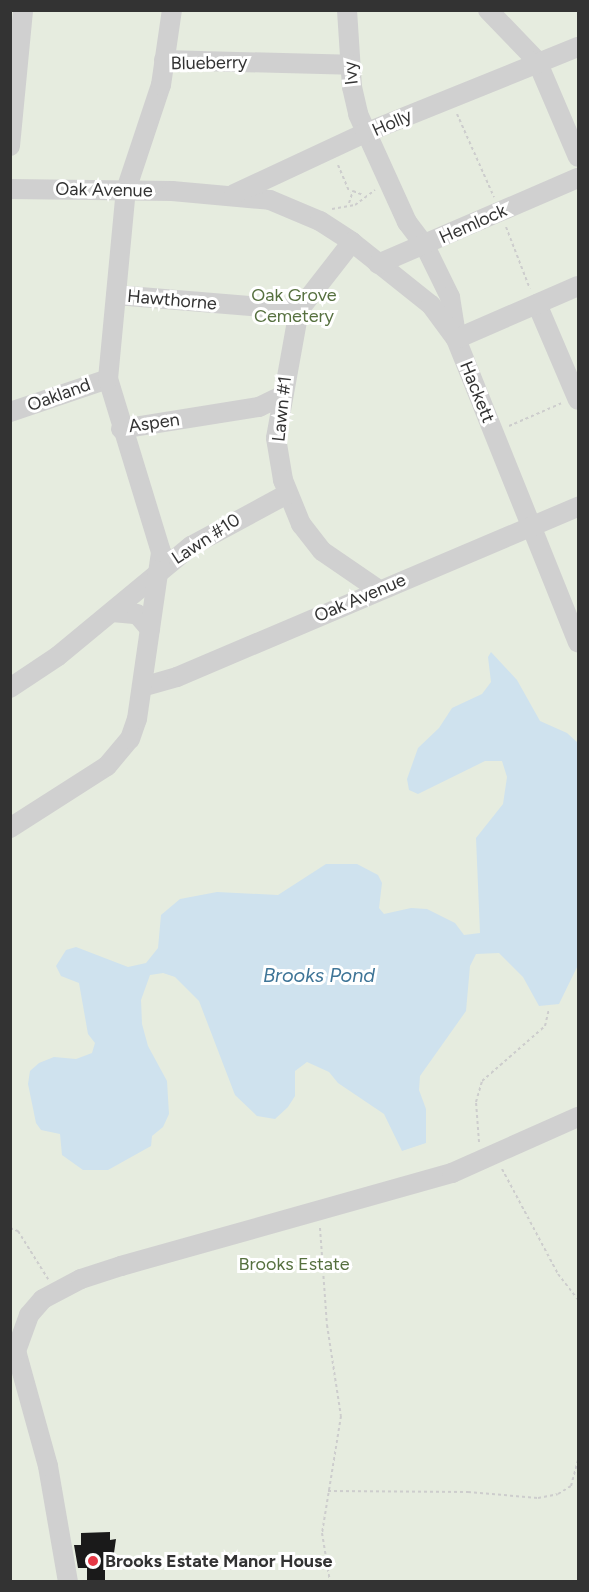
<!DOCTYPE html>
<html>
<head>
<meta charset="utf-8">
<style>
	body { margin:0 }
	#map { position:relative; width:589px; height:1592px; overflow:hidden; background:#fff; font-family:Figtree,sans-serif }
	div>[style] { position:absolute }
	.green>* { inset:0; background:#e6ecdf }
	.water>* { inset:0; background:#cfe2ee }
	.building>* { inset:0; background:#1a1a1a }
	.path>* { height:2px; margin-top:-1px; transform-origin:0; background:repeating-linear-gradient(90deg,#cdcdcd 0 3px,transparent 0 6px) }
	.minor>* { height:20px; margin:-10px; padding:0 10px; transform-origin:10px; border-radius:10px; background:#d0d0d0 }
	.dots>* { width:16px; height:16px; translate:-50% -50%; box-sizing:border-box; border:3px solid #fff; border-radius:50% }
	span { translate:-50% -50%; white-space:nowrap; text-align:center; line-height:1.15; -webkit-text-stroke:6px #fff; paint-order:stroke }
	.street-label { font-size:18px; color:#333 }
	.park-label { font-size:18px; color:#56703f }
	.poi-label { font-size:18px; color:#333; font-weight:700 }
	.left { translate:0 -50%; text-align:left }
	.water-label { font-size:20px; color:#3f7597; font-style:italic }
	.frame { position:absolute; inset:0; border:12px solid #333; pointer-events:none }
</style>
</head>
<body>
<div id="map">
	<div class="green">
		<i style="clip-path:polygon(11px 11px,578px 11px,578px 1581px,11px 1582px)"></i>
	</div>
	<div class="water">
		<i style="clip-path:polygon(491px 652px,517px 680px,540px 721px,567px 733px,578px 743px,578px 965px,559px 1004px,539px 1006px,523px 977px,499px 953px,476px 954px,470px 966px,466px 1011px,420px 1076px,419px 1090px,426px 1109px,426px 1143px,402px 1151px,384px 1114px,338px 1083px,329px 1072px,307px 1062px,295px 1071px,295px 1096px,288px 1107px,275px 1119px,257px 1116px,235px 1095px,199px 1001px,175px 977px,163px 973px,150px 975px,141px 1000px,142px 1024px,148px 1046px,167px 1081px,169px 1114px,163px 1127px,152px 1136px,151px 1146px,108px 1170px,83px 1170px,62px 1155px,60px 1134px,41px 1130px,36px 1123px,28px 1084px,30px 1071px,39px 1063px,54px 1057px,76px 1059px,92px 1053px,95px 1043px,88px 1034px,79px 983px,61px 976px,56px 966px,66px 950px,76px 947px,128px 967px,146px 963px,158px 948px,161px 915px,180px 899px,217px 892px,278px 895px,326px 864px,357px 864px,378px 875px,382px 883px,379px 908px,384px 914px,411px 908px,427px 909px,455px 923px,464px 935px,480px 933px,476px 838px,503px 804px,507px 777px,502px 761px,485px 761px,418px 794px,409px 790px,407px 779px,418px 748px,439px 728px,452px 708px,482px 694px,491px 682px,488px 657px)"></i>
	</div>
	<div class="building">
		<i style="clip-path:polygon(110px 1532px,110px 1540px,116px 1539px,112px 1567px,105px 1568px,105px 1581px,87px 1581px,87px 1568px,78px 1568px,74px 1545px,81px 1545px,81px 1533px)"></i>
	</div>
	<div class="path">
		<i style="left:457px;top:114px;width:91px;rotate:66deg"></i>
		<i style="left:338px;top:165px;width:30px;rotate:67deg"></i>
		<i style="left:349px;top:203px;width:13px;rotate:-72deg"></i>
		<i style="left:353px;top:191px;width:11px;rotate:22deg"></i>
		<i style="left:332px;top:209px;width:23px;rotate:-10deg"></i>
		<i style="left:355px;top:205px;width:25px;rotate:-37deg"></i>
		<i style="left:506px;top:227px;width:66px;rotate:68.8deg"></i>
		<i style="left:509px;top:426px;width:58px;rotate:-23.5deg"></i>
		<i style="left:479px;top:1142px;width:40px;rotate:-94.3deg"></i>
		<i style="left:476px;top:1102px;width:22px;rotate:-74deg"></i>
		<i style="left:482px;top:1081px;width:84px;rotate:-41.1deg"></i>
		<i style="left:545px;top:1026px;width:17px;rotate:-77deg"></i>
		<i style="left:502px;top:1169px;width:119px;rotate:61.9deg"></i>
		<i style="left:558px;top:1274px;width:33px;rotate:52deg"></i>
		<i style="left:10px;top:1228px;width:9px;rotate:21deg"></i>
		<i style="left:18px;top:1231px;width:57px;rotate:58deg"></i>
		<i style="left:320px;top:1228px;width:97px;rotate:85.9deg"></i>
		<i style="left:327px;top:1325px;width:92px;rotate:81.3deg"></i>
		<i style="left:341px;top:1416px;width:119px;rotate:99.2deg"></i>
		<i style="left:322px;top:1533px;width:50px;rotate:80.7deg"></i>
		<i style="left:328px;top:1491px;width:140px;rotate:0.4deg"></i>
		<i style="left:468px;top:1492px;width:70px;rotate:4.9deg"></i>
		<i style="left:538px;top:1498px;width:20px;rotate:-11deg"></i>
		<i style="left:558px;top:1494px;width:15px;rotate:-32deg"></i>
		<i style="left:571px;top:1486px;width:28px;rotate:-75deg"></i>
	</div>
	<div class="minor">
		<i style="left:347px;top:10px;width:77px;rotate:86.3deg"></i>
		<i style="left:352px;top:87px;width:28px;rotate:77deg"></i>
		<i style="left:358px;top:114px;width:119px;rotate:65.6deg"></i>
		<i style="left:407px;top:222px;width:30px;rotate:53deg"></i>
		<i style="left:425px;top:246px;width:57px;rotate:63.9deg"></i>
		<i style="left:450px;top:297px;width:33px;rotate:81deg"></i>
		<i style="left:488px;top:10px;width:71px;rotate:46.1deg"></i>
		<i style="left:537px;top:61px;width:104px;rotate:66.9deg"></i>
		<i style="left:164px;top:60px;width:186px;rotate:1.5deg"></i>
		<i style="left:10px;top:146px;width:137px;rotate:-84.5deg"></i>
		<i style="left:10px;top:189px;width:162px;rotate:0.7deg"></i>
		<i style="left:172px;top:191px;width:98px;rotate:5.2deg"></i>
		<i style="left:270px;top:200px;width:54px;rotate:22.8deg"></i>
		<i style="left:320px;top:221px;width:38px;rotate:33deg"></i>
		<i style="left:352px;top:242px;width:101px;rotate:38.6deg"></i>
		<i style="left:431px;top:305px;width:42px;rotate:53.7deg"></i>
		<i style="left:456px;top:339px;width:327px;rotate:68.1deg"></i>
		<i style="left:234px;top:194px;width:145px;rotate:-25deg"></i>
		<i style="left:365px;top:133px;width:230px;rotate:-22deg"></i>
		<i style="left:352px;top:242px;width:86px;rotate:127.9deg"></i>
		<i style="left:299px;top:310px;width:130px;rotate:100.2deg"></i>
		<i style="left:276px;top:438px;width:43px;rotate:80.5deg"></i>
		<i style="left:283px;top:480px;width:48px;rotate:67.8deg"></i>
		<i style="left:301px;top:524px;width:34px;rotate:52deg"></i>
		<i style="left:322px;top:551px;width:69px;rotate:34.4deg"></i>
		<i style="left:378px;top:264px;width:218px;rotate:-23.3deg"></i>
		<i style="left:116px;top:295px;width:184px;rotate:4.7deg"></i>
		<i style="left:537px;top:304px;width:104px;rotate:66.9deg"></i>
		<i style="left:456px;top:339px;width:133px;rotate:-23.5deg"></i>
		<i style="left:10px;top:412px;width:103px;rotate:-18.6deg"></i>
		<i style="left:121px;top:429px;width:140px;rotate:-9.1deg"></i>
		<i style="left:259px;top:407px;width:25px;rotate:-26deg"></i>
		<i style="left:112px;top:612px;width:25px;rotate:5deg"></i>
		<i style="left:137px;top:614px;width:20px;rotate:49deg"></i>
		<i style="left:142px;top:687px;width:36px;rotate:-16deg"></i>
		<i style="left:177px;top:677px;width:436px;rotate:-23deg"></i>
		<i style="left:10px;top:688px;width:58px;rotate:-33.7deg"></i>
		<i style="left:58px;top:656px;width:173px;rotate:-39.6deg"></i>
		<i style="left:191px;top:546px;width:109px;rotate:-28.4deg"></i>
		<i style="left:10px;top:828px;width:115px;rotate:-32.6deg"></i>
		<i style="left:107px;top:766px;width:35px;rotate:-50deg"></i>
		<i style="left:130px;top:739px;width:21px;rotate:-71deg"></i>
		<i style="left:137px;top:719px;width:169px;rotate:-81.8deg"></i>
		<i style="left:161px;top:552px;width:181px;rotate:-107deg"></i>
		<i style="left:108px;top:379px;width:190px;rotate:-84.6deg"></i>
		<i style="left:126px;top:190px;width:111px;rotate:-71.6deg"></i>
		<i style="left:161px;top:85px;width:76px;rotate:-81.7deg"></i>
		<i style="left:68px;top:1582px;width:118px;rotate:-99.8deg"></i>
		<i style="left:48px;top:1466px;width:119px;rotate:-105.5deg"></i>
		<i style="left:16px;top:1351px;width:38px;rotate:-70deg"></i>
		<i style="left:29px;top:1315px;width:21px;rotate:-49deg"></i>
		<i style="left:43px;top:1299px;width:43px;rotate:-27.8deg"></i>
		<i style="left:81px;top:1279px;width:42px;rotate:-18deg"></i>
		<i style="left:121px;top:1266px;width:344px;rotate:-15.7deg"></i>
		<i style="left:452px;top:1173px;width:138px;rotate:-24deg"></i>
	</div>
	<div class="dots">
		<i style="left:93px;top:1561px;background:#e63946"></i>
	</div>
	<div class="street-label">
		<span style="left:209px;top:63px;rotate:-1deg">Blueberry</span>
		<span style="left:351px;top:73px;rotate:-96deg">Ivy</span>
		<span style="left:392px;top:123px;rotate:-24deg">Holly</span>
		<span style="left:104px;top:190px;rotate:1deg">Oak Avenue</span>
		<span style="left:473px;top:224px;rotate:-24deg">Hemlock</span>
		<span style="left:172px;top:300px;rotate:5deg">Hawthorne</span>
		<span style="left:477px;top:392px;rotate:68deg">Hackett</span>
		<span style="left:59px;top:395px;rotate:-20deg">Oakland</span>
		<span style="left:282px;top:409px;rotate:-84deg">Lawn #1</span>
		<span style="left:154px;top:423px;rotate:-8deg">Aspen</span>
		<span style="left:206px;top:539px;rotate:-33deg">Lawn #10</span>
		<span style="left:360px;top:598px;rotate:-23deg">Oak Avenue</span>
	</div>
	<div class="park-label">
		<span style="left:294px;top:306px">Oak Grove<br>Cemetery</span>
		<span style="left:294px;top:1264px">Brooks Estate</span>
	</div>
	<div class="poi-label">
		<span class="left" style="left:105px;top:1561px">Brooks Estate Manor House</span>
	</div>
	<div class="water-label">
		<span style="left:319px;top:975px">Brooks Pond</span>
	</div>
	<div class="frame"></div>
</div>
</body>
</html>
